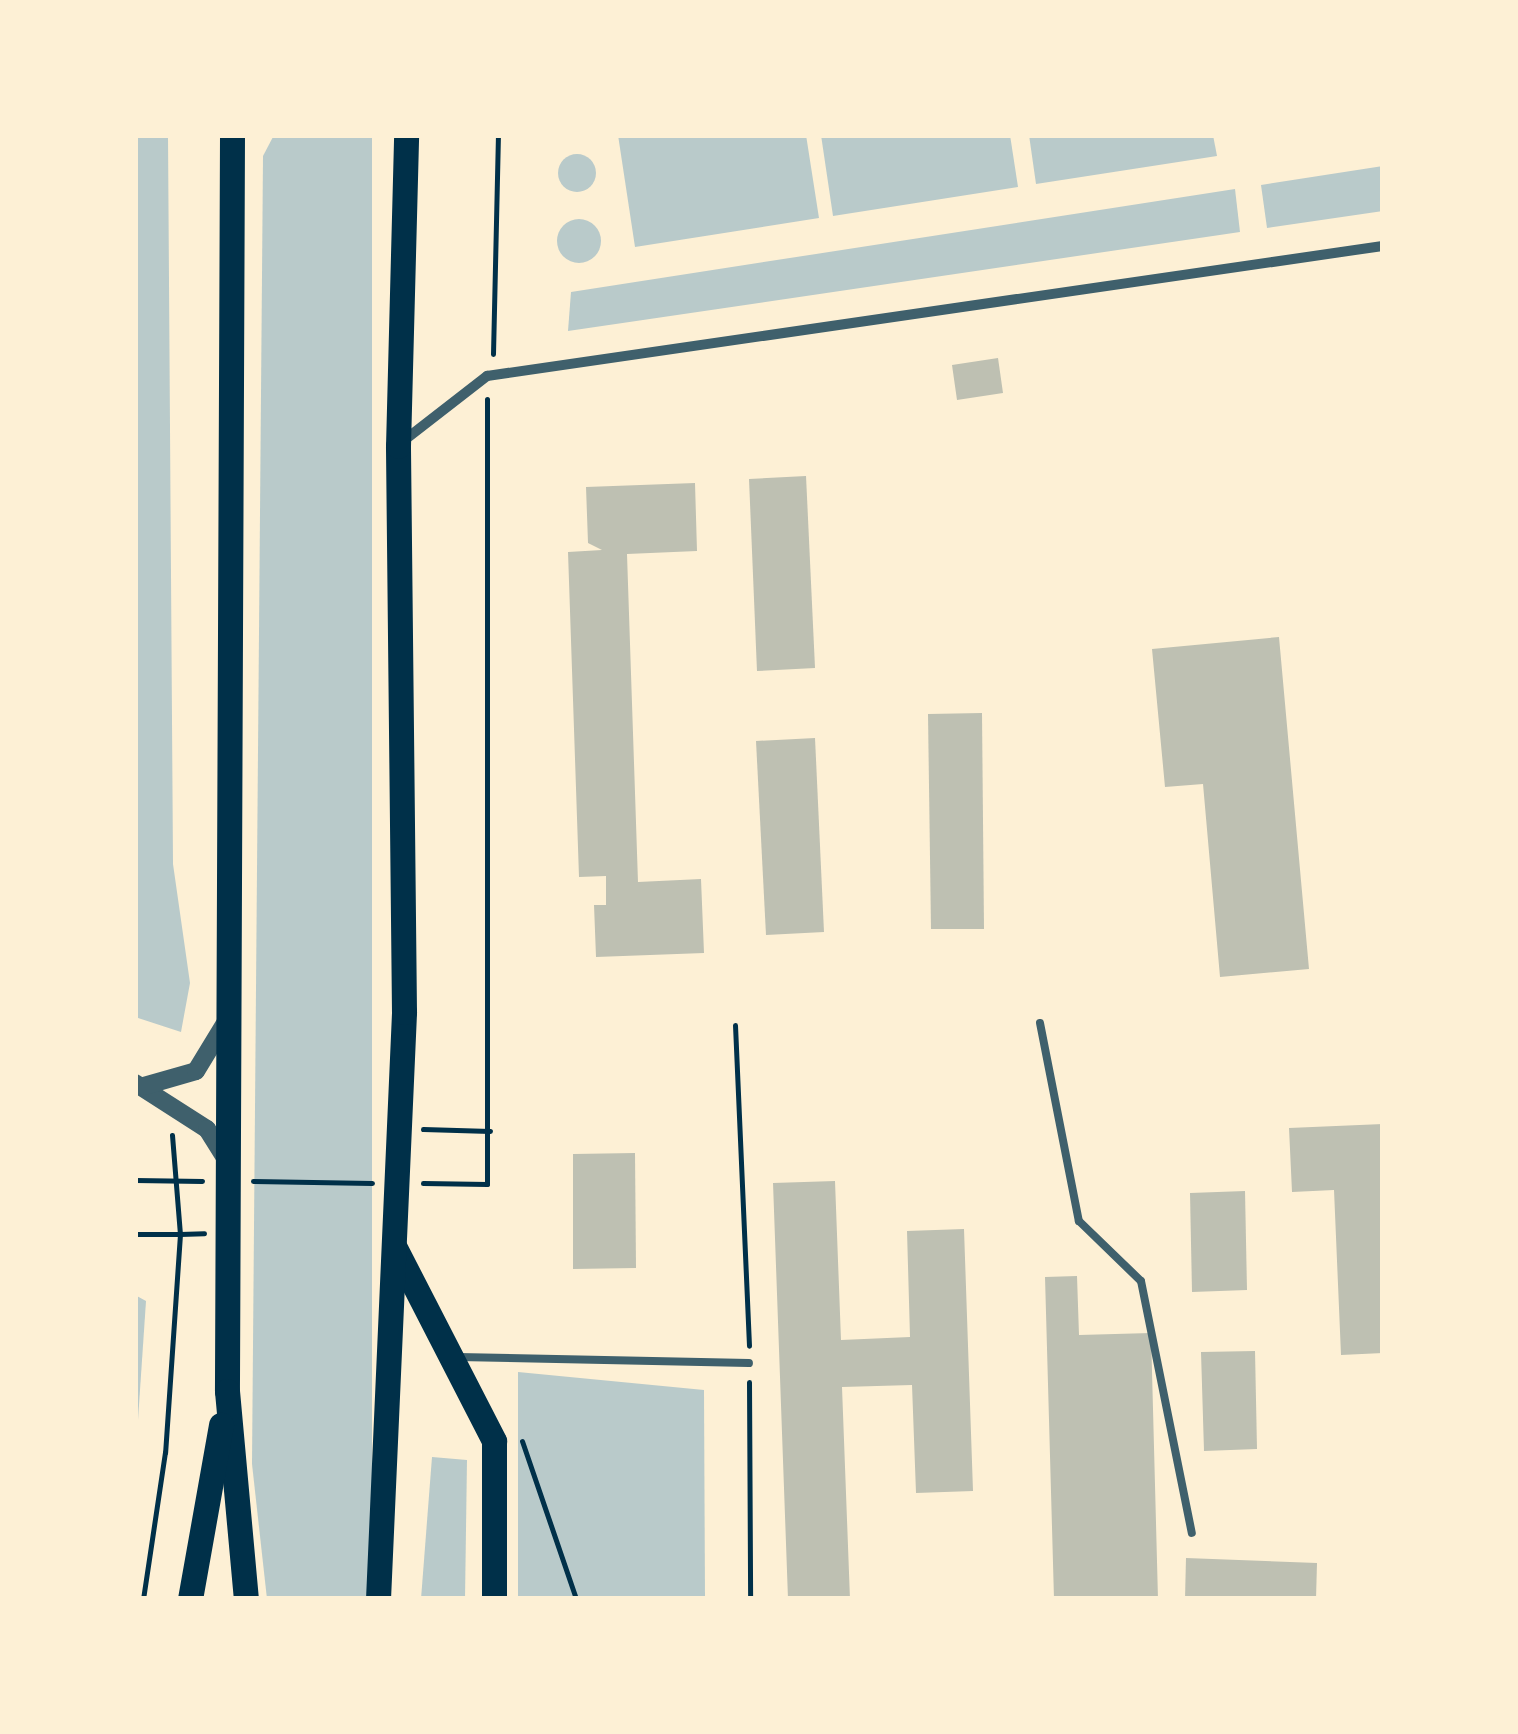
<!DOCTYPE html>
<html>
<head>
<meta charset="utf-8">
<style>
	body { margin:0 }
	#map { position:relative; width:1518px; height:1734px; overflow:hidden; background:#fdf0d5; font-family:"DM Sans",sans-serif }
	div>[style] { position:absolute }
	.green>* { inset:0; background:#b9caca }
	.round { border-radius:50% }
	.building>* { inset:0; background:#bec0b2 }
	.path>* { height:5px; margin:-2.5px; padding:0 2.5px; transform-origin:2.5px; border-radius:2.5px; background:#003049 }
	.service>* { height:8px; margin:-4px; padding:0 4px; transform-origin:4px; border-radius:4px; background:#3f606c }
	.minor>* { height:10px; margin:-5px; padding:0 5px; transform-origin:5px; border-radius:5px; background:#3f606c }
	.tertiary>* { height:18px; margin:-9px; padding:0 9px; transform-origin:9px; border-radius:9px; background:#3f606c }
	.primary>* { height:25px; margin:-12.5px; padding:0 12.5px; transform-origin:12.5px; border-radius:12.5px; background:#003049 }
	span { translate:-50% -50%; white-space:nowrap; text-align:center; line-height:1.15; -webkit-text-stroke:8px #fdf0d5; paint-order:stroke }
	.frame { position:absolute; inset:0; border:138px solid #fdf0d5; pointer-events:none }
</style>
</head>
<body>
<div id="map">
	<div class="green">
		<i style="clip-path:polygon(135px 135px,168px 135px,173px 864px,190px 983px,181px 1032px,135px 1017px)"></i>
		<i style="clip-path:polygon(274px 135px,372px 135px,372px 1599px,267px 1599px,252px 1464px,263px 156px)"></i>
		<i style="clip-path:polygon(618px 135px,806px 135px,819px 218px,635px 247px)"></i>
		<i style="clip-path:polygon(821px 135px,1010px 135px,1018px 187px,833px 216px)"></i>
		<i style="clip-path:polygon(1029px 135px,1213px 135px,1217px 156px,1036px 184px)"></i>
		<i class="round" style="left:558px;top:154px;width:38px;height:38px"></i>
		<i style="clip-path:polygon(1383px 166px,1383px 211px,1267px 228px,1261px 185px)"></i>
		<i style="clip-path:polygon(1235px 189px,1240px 232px,568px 331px,571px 292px)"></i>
		<i class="round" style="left:557px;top:219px;width:44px;height:44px"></i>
		<i style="clip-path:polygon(135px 1295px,146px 1301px,135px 1464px)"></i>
		<i style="clip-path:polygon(518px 1372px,704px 1390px,705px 1599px,518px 1599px)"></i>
		<i style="clip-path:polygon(432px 1457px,467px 1460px,465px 1599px,421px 1599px)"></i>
	</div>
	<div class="building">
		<i style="clip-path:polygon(998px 358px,1003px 393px,957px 400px,952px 365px)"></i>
		<i style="clip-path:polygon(806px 476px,815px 668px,757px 671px,749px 479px)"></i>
		<i style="clip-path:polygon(695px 483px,697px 551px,627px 554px,638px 882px,701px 879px,704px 953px,596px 957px,594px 905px,606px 905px,606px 876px,579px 877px,568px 552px,602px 550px,588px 543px,586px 487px)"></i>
		<i style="clip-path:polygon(1279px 637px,1309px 969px,1220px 977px,1203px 784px,1165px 787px,1152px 649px)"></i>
		<i style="clip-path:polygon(982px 713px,984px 929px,931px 929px,928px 714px)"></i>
		<i style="clip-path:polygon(815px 738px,824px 932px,766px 935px,756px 741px)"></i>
		<i style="clip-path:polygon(1383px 1124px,1383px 1353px,1341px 1355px,1334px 1190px,1292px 1192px,1289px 1128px)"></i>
		<i style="clip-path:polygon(635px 1153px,636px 1268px,573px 1269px,573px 1154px)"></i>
		<i style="clip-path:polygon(835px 1181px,841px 1340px,910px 1337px,907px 1231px,964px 1229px,973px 1491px,916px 1493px,912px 1385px,842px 1387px,850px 1599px,788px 1599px,773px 1183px)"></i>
		<i style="clip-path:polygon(1245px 1191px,1247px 1290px,1192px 1292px,1190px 1193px)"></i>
		<i style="clip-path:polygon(1077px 1276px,1079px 1335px,1151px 1333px,1158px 1599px,1054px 1599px,1045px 1277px)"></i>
		<i style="clip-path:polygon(1255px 1351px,1257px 1449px,1204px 1451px,1201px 1352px)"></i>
		<i style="clip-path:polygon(1186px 1558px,1317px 1563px,1316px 1599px,1185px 1599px)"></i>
	</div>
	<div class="path">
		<i style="left:493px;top:354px;width:219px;rotate:-88.7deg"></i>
		<i style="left:735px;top:1025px;width:321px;rotate:87.5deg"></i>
		<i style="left:423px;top:1129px;width:67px;rotate:1.7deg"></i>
		<i style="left:172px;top:1135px;width:99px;rotate:85.4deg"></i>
		<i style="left:180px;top:1234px;width:24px;rotate:-2deg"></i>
		<i style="left:135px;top:1180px;width:67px;rotate:0.9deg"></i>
		<i style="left:253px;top:1181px;width:119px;rotate:1deg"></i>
		<i style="left:423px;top:1183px;width:64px;rotate:0.9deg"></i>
		<i style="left:487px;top:1184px;width:785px;rotate:-90deg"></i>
		<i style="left:135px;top:1234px;width:45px"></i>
		<i style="left:180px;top:1234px;width:219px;rotate:93.9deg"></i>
		<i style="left:165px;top:1452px;width:149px;rotate:98.5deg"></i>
		<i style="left:749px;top:1382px;width:217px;rotate:89.7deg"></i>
		<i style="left:522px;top:1441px;width:167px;rotate:71.1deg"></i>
	</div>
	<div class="service">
		<i style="left:1040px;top:1023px;width:202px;rotate:78.9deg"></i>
		<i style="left:1079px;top:1221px;width:86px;rotate:44.1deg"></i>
		<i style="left:1141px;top:1281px;width:257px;rotate:78.6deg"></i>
		<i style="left:458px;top:1357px;width:291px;rotate:1.2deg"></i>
	</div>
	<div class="minor">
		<i style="left:402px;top:442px;width:108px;rotate:-37.8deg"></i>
		<i style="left:487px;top:376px;width:905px;rotate:-8.26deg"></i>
	</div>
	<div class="tertiary">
		<i style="left:135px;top:1083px;width:85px;rotate:32.6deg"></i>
		<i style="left:207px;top:1129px;width:39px;rotate:58deg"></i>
		<i style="left:144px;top:1086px;width:54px;rotate:-16.1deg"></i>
		<i style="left:196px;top:1071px;width:60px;rotate:-58.7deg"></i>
	</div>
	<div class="primary">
		<i style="left:232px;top:135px;width:1256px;rotate:90.23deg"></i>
		<i style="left:227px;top:1391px;width:209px;rotate:84.8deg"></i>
		<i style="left:395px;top:1248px;width:217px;rotate:62.8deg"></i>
		<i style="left:494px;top:1441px;width:158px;rotate:90deg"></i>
		<i style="left:190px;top:1599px;width:177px;rotate:-79.9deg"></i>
		<i style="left:378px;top:1599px;width:588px;rotate:-87.46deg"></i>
		<i style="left:404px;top:1012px;width:566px;rotate:-90.61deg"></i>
		<i style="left:398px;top:446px;width:311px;rotate:-88.5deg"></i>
	</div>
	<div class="frame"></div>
</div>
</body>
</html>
